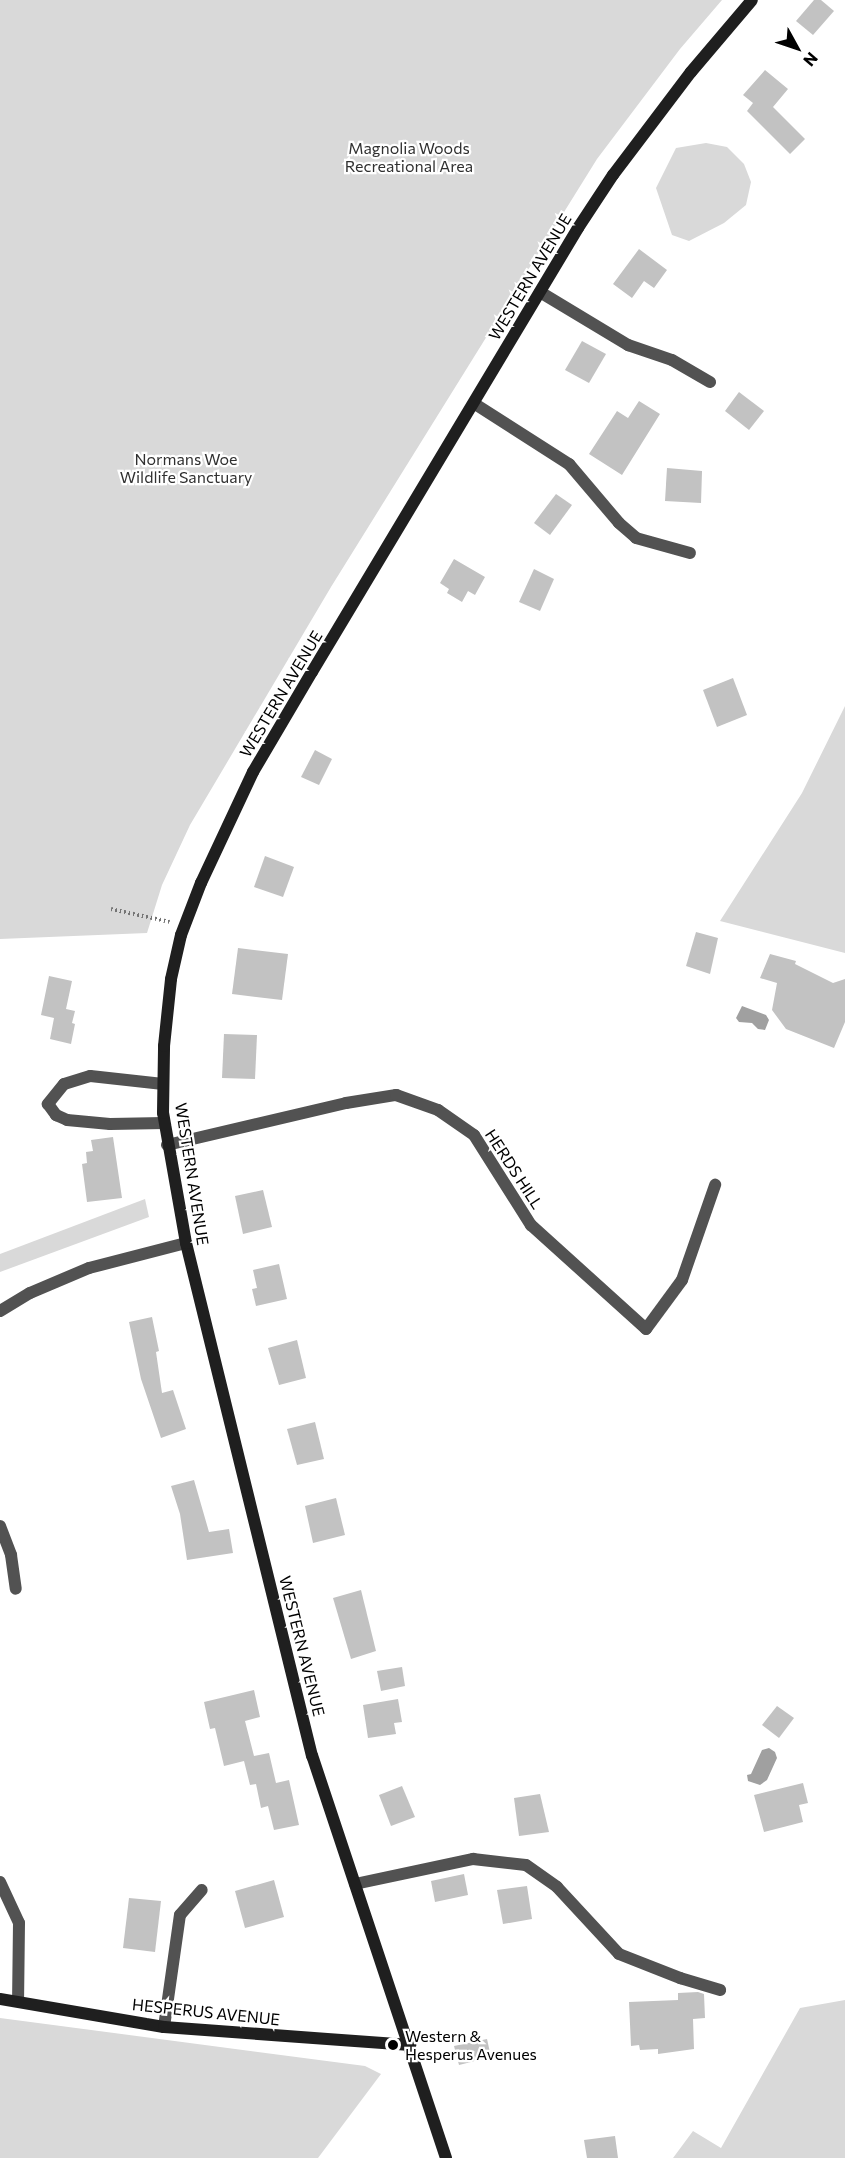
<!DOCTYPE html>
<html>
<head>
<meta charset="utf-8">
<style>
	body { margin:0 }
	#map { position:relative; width:845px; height:2158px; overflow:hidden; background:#fff; font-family:Commissioner,sans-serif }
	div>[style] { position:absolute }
	.green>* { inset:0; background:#d9d9d9 }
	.water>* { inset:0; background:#a0a0a0 }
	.building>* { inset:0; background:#c2c2c2 }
	.path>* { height:4px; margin-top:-2px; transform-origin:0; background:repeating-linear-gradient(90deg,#747474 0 1.5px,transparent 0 4.5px) }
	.lane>* { height:12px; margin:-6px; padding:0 6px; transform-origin:6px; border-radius:6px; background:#525252 }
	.street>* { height:12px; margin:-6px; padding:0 6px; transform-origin:6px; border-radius:6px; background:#525252 }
	.secondary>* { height:12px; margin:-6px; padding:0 6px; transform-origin:6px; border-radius:6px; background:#1f1f1f }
	.dots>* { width:16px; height:16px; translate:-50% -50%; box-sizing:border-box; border:3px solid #fff; border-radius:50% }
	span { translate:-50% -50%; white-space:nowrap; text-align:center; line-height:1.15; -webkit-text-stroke:4.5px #fff; paint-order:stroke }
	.park-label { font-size:16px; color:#303030 }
	.street-label { font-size:16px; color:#000 }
	.poi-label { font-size:16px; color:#000 }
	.left { translate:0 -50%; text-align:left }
	.north { position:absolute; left:767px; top:18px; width:60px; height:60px; -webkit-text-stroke:4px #fff; paint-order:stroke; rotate:130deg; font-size:16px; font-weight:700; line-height:24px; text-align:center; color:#000 }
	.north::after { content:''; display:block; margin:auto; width:21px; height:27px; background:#000; clip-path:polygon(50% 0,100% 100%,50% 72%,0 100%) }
</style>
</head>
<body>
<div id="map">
	<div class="green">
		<i style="clip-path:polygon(0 0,722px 0,680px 49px,597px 159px,331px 587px,190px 825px,162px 885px,147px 933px,0 939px)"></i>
		<i style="clip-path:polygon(706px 143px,727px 147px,744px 164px,751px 182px,746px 205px,724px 223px,689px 241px,672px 235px,656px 188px,676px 148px)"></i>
		<i style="clip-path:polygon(845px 706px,845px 953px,720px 921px,802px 793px)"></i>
		<i style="clip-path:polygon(145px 1199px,149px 1217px,0 1272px,0 1254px)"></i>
		<i style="clip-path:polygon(845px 2000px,845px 2158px,673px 2158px,693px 2131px,721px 2148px,800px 2008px)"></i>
		<i style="clip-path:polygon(0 2018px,342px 2063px,365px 2066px,381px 2074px,318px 2158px,0 2158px)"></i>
	</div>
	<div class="water">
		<i style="clip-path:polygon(742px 1006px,766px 1015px,769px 1020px,765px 1030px,758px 1029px,752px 1023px,739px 1022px,736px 1018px)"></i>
		<i style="clip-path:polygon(769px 1748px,775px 1752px,777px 1758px,767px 1780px,760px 1785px,748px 1781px,747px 1775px,751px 1774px,762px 1750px)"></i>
	</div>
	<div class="building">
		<i style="clip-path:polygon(814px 0,821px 0,834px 11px,813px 35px,796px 21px)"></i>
		<i style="clip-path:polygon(765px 70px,788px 89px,773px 107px,805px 139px,790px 154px,747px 111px,753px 103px,743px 95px)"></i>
		<i style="clip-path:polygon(639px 249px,667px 270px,654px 288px,644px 281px,632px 298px,613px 284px)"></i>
		<i style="clip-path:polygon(582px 341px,606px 354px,589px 383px,565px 370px)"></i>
		<i style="clip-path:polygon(739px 392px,764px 411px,749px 430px,725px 411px)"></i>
		<i style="clip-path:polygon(639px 401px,660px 414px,622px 475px,589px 454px,617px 411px,628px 418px)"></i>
		<i style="clip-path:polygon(667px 468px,702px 471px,701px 503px,665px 501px)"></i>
		<i style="clip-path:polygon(556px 494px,572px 505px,550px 535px,534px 523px)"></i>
		<i style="clip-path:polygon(454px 559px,485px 577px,475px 595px,468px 591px,462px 602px,447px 593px,449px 589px,440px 583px)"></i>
		<i style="clip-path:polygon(534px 569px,554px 579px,540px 611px,519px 602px)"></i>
		<i style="clip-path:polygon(733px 678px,747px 715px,717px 727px,703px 690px)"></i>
		<i style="clip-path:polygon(315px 750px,332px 759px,319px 785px,301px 777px)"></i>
		<i style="clip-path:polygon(265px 856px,294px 867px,283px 897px,254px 887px)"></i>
		<i style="clip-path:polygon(696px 932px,718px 938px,710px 974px,686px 966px)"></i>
		<i style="clip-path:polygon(238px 948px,288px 954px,282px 1000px,232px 994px)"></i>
		<i style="clip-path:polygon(770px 954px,796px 961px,795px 964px,833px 983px,845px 979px,845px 1022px,834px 1048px,786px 1029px,772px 1010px,777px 983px,760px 978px)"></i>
		<i style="clip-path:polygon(49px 976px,72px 981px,66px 1009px,75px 1011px,72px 1023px,75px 1024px,71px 1044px,50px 1039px,54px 1018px,41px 1015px)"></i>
		<i style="clip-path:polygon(224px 1034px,257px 1035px,255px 1079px,222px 1078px)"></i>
		<i style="clip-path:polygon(113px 1137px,122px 1198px,87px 1202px,82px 1164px,87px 1163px,86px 1152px,93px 1151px,91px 1140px)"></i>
		<i style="clip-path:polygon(263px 1190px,272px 1227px,243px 1234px,235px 1196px)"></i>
		<i style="clip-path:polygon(279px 1264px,287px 1299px,256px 1306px,252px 1289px,257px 1288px,253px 1270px)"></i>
		<i style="clip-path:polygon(152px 1317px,159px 1351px,156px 1352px,162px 1393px,173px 1390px,186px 1429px,161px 1438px,141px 1379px,129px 1322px)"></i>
		<i style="clip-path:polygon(297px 1340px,306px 1378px,279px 1385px,268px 1348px)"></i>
		<i style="clip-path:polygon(315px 1422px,324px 1459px,297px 1465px,287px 1429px)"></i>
		<i style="clip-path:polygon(194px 1480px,209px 1532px,229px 1529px,233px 1553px,187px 1560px,180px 1514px,171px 1486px)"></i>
		<i style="clip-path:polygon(336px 1498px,345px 1535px,313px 1543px,305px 1506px)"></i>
		<i style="clip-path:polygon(361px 1590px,376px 1651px,351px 1659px,333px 1598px)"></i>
		<i style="clip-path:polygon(402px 1667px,405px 1686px,381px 1691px,377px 1671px)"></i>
		<i style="clip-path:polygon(254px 1690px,260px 1717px,245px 1721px,254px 1756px,269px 1753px,276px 1783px,289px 1780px,299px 1825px,274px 1830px,268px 1806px,261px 1808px,256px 1784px,250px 1785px,244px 1761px,224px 1766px,215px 1728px,210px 1729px,204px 1702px)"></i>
		<i style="clip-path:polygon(398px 1699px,402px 1722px,394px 1723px,396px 1734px,368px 1738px,363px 1705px)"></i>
		<i style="clip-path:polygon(777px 1706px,794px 1718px,779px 1738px,762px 1725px)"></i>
		<i style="clip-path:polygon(803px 1783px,808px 1803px,799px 1805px,803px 1822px,764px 1832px,754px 1795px)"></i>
		<i style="clip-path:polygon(402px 1786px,415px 1817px,391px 1826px,379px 1795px)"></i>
		<i style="clip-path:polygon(540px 1794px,549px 1832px,519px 1836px,514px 1798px)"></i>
		<i style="clip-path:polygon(464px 1874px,468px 1895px,435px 1902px,431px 1881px)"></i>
		<i style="clip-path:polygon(274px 1880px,284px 1917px,245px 1928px,235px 1891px)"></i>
		<i style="clip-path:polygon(527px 1886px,532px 1919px,503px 1924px,497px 1890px)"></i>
		<i style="clip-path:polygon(129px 1898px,161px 1901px,155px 1952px,123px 1948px)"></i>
		<i style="clip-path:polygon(698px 1992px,704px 1994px,705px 2018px,693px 2019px,694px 2049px,658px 2054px,658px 2049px,640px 2050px,639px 2045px,631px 2046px,629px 2002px,678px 2000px,678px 1993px)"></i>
		<i style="clip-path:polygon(487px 2039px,491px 2057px,459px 2065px,454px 2046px)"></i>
		<i style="clip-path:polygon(615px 2136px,618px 2158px,587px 2158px,584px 2140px)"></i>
	</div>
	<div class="path">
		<i style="left:111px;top:909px;width:60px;rotate:12.4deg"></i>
	</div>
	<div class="lane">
		<i style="left:540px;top:292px;width:103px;rotate:31.1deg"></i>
		<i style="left:628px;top:345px;width:46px;rotate:18.8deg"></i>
		<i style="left:672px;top:360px;width:44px;rotate:30.1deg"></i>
		<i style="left:475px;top:404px;width:112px;rotate:32.6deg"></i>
		<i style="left:569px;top:464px;width:77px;rotate:49.7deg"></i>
		<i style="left:619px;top:523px;width:23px;rotate:41deg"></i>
		<i style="left:636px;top:538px;width:56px;rotate:15.5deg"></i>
		<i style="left:163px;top:1084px;width:73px;rotate:-173.7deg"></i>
		<i style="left:90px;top:1076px;width:27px;rotate:163deg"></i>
		<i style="left:64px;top:1084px;width:26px;rotate:129deg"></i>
		<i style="left:48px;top:1104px;width:14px;rotate:54deg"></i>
		<i style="left:56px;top:1115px;width:12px;rotate:24deg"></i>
		<i style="left:67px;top:1120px;width:43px;rotate:5.3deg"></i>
		<i style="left:110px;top:1124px;width:54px;rotate:-1.1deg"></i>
		<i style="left:0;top:1311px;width:35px;rotate:-31deg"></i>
		<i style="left:30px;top:1293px;width:64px;rotate:-23deg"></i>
		<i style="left:89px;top:1268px;width:100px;rotate:-14.5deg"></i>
		<i style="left:0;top:1526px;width:31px;rotate:69deg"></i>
		<i style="left:11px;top:1555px;width:34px;rotate:82deg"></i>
		<i style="left:0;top:1882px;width:45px;rotate:65.1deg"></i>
		<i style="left:19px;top:1923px;width:78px;rotate:90.7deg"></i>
		<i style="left:355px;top:1884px;width:121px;rotate:-12deg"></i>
		<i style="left:473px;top:1859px;width:53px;rotate:6.5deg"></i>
		<i style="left:526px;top:1865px;width:38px;rotate:35deg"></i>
		<i style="left:557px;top:1887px;width:91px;rotate:47.2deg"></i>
		<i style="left:619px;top:1954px;width:66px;rotate:21.5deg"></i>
		<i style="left:680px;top:1978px;width:42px;rotate:16.7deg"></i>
		<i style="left:164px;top:2027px;width:113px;rotate:-81.9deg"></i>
		<i style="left:180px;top:1915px;width:33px;rotate:-49deg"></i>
	</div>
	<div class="street">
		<i style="left:167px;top:1145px;width:184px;rotate:-13.2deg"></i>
		<i style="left:346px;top:1103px;width:51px;rotate:-9.1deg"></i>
		<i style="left:396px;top:1095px;width:45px;rotate:19.7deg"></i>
		<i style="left:438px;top:1110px;width:44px;rotate:34.8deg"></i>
		<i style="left:474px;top:1135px;width:107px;rotate:57.7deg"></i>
		<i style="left:531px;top:1225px;width:155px;rotate:42.1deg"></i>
		<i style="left:646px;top:1329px;width:61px;rotate:-53.7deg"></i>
		<i style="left:682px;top:1280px;width:101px;rotate:-70.8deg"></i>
	</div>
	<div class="secondary">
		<i style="left:0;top:1999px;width:166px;rotate:9.7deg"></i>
		<i style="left:164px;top:2027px;width:247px;rotate:4.2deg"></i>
		<i style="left:446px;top:2158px;width:424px;rotate:-108.4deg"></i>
		<i style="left:312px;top:1756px;width:528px;rotate:-103.8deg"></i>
		<i style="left:186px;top:1243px;width:132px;rotate:-100deg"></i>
		<i style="left:163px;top:1113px;width:67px;rotate:-89.1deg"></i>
		<i style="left:164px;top:1046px;width:67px;rotate:-84deg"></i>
		<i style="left:171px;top:979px;width:45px;rotate:-77.2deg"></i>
		<i style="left:181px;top:935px;width:56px;rotate:-69deg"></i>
		<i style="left:201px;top:883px;width:123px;rotate:-64.9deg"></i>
		<i style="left:253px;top:772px;width:116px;rotate:-59.5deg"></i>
		<i style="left:312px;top:672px;width:518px;rotate:-59.07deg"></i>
		<i style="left:578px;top:228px;width:64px;rotate:-56.6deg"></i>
		<i style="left:613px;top:175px;width:129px;rotate:-52.9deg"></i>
		<i style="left:691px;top:72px;width:94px;rotate:-49.7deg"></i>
	</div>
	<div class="dots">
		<i style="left:393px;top:2045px;background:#000"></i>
	</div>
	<div class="park-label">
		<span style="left:409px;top:157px">Magnolia Woods<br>Recreational Area</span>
		<span style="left:186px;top:468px">Normans Woe<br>Wildlife Sanctuary</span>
	</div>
	<div class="street-label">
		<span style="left:530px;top:277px;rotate:-59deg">WESTERN AVENUE</span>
		<span style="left:281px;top:694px;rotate:-59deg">WESTERN AVENUE</span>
		<span style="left:514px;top:1169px;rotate:57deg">HERDS HILL</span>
		<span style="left:192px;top:1174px;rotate:81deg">WESTERN AVENUE</span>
		<span style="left:302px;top:1646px;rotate:76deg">WESTERN AVENUE</span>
		<span style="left:206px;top:2012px;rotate:6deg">HESPERUS AVENUE</span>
	</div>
	<div class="poi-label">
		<span class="left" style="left:405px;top:2045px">Western &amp;<br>Hesperus Avenues</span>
	</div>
	<div class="north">N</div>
</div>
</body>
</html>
